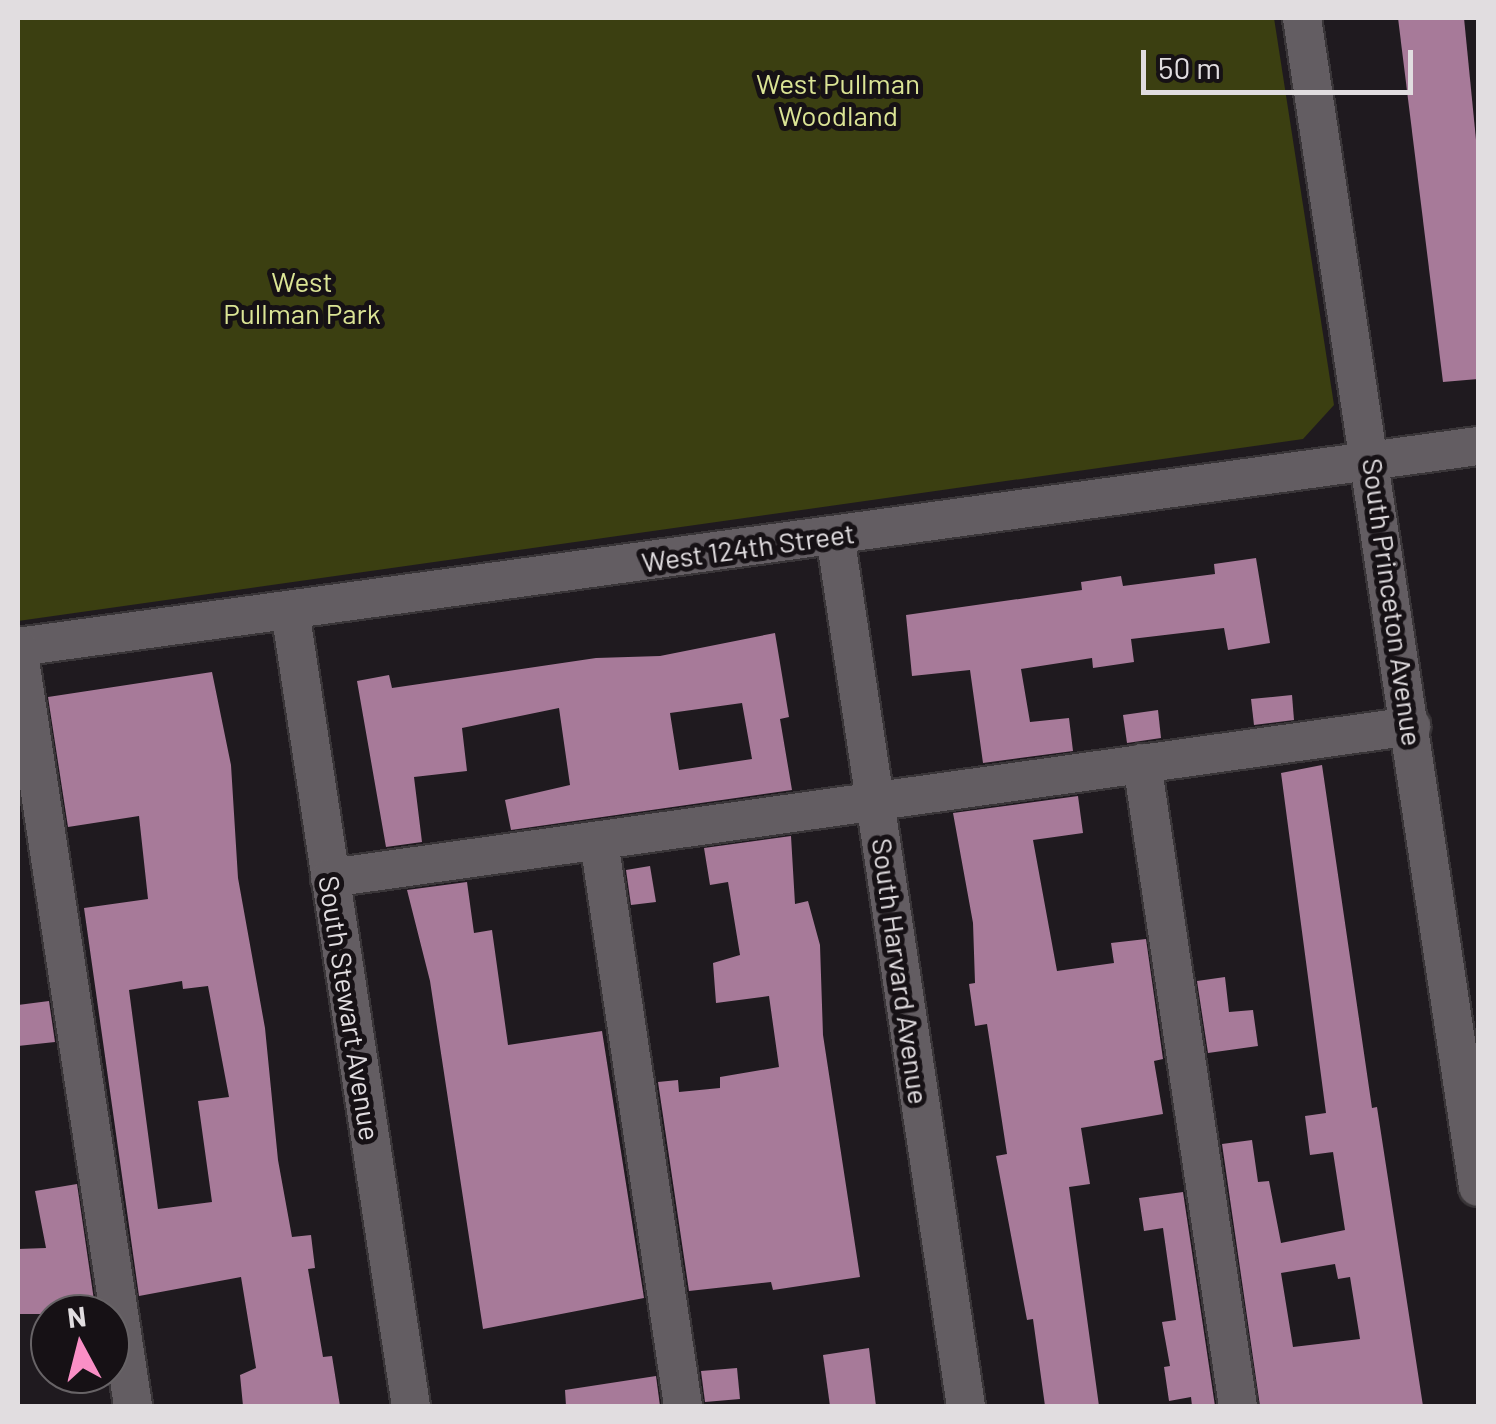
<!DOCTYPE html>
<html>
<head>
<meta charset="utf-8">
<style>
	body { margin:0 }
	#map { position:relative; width:1496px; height:1424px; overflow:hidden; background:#1f1a1f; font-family:Barlow,sans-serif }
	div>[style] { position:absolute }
	.green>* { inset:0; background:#3b3f11 }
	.building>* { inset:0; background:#a77a99 }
	.roads { filter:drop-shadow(2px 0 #393538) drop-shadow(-2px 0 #393538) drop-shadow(0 2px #393538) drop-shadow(0 -2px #393538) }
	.minor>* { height:38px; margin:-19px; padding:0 19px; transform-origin:19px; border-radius:19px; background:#635d62 }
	span { translate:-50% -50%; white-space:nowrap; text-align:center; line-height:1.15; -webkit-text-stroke:10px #161115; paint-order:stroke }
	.park-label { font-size:28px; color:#dbe495 }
	.street-label { font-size:28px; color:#e1dde0 }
	.frame { position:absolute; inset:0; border:20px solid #e1dde0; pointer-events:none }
	.north { position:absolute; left:30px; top:1294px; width:100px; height:100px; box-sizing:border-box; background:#161115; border:2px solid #676366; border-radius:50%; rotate:353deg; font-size:28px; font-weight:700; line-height:40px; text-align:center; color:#e1dde0 }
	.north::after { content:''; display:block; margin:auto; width:35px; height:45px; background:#fa8fc6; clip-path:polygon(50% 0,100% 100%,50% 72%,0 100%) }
	.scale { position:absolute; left:1141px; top:50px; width:272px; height:45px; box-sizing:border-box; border:5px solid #e1dde0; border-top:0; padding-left:12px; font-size:30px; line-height:35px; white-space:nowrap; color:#e1dde0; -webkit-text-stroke:8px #161115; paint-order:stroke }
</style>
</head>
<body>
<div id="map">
	<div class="green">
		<i style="clip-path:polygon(18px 18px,1274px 18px,1334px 405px,1303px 439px,18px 621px)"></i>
	</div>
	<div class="building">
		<i style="clip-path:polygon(1398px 18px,1464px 18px,1478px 160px,1478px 379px,1443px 382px)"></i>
		<i style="clip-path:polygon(1256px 558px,1270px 643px,1228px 650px,1224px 628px,1131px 639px,1134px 662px,1093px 668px,1092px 658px,1021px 669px,1030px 722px,1069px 718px,1073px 751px,983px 763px,970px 670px,912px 676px,906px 615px,1082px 590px,1081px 582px,1121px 576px,1123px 586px,1215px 574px,1214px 564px)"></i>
		<i style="clip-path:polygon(evenodd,775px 633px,789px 717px,780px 719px,792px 790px,511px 830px,505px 800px,570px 785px,559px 708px,462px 728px,467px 771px,414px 777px,422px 842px,386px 847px,357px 681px,389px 675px,392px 688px,596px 658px,660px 656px,775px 633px,742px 703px,752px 759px,679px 770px,670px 713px,742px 703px)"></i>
		<i style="clip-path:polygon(evenodd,212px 672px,231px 765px,238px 878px,265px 1028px,278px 1160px,292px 1237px,311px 1235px,315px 1268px,308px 1269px,323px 1357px,332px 1356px,340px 1406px,243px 1406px,240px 1375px,256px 1368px,241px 1277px,139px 1296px,84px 908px,148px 899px,139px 816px,68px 827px,48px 697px,212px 672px,182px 981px,183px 989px,208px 986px,229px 1097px,198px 1101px,212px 1202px,158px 1209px,129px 990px,182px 981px)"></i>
		<i style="clip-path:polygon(1292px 695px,1294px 720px,1254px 725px,1251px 699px)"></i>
		<i style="clip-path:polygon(1158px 710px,1161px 738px,1127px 743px,1123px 715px)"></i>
		<i style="clip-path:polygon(evenodd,1322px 765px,1372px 1108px,1377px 1107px,1423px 1406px,1260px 1406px,1222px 1144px,1252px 1140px,1258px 1182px,1269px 1181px,1281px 1243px,1345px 1230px,1333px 1152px,1310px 1155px,1305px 1116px,1326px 1113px,1281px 773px,1322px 765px,1335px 1264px,1338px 1279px,1350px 1277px,1360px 1339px,1293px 1347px,1281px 1273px,1335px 1264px)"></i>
		<i style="clip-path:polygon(1078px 796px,1083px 833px,1033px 840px,1057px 971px,1114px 963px,1111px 943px,1146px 939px,1163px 1059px,1154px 1061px,1163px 1114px,1081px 1128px,1090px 1184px,1069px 1187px,1099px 1406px,1045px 1406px,1033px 1319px,1027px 1320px,996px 1156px,1007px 1154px,987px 1024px,975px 1026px,969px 984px,975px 983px,973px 923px,953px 813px)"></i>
		<i style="clip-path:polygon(791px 836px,795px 904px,808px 901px,820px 945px,823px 1035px,860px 1277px,773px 1290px,771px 1282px,689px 1291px,658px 1082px,678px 1080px,679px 1092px,720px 1088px,720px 1077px,779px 1067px,769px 996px,716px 1003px,713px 963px,740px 955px,728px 882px,710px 885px,704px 848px)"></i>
		<i style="clip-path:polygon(650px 866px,656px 902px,631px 905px,626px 870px)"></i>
		<i style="clip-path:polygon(467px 882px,474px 933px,492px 930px,508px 1045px,602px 1031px,644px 1298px,483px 1329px,430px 981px,407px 890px)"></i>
		<i style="clip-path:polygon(1225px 977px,1229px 1012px,1253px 1010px,1258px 1046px,1208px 1053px,1197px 981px)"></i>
		<i style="clip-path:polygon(49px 1001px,55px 1042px,18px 1046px,18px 1005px)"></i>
		<i style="clip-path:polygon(77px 1184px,96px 1314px,18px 1314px,18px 1249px,46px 1248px,35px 1191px)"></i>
		<i style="clip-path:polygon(1183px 1192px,1215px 1406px,1192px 1406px,1191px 1397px,1169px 1401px,1164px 1367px,1170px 1366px,1162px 1322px,1176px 1320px,1163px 1228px,1144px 1231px,1139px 1198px)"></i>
		<i style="clip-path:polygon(869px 1348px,876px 1406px,830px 1406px,823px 1355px)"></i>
		<i style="clip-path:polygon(737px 1368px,740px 1399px,705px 1402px,701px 1371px)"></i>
		<i style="clip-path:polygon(656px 1376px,660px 1406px,566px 1406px,565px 1390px)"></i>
	</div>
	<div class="roads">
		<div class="minor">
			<i style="left:1302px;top:18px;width:1182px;rotate:81.44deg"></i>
			<i style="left:835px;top:535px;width:881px;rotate:81.45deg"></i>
			<i style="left:290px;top:610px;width:805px;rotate:81.36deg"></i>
			<i style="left:18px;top:647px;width:1474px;rotate:-7.84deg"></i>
			<i style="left:18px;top:647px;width:768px;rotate:81.38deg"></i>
			<i style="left:1142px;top:763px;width:650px;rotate:81.51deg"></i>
			<i style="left:599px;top:841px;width:571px;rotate:81.54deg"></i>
			<i style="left:330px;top:878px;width:1092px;rotate:-8deg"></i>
		</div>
	</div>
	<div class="park-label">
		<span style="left:838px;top:99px">West Pullman<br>Woodland</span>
		<span style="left:302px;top:297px">West<br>Pullman Park</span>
	</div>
	<div class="street-label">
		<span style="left:748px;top:547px;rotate:-8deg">West 124th Street</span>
		<span style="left:1393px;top:602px;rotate:82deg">South Princeton Avenue</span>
		<span style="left:901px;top:971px;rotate:82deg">South Harvard Avenue</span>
		<span style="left:350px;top:1008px;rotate:81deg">South Stewart Avenue</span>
	</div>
	<div class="frame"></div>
	<div class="north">N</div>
	<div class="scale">50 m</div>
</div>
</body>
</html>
